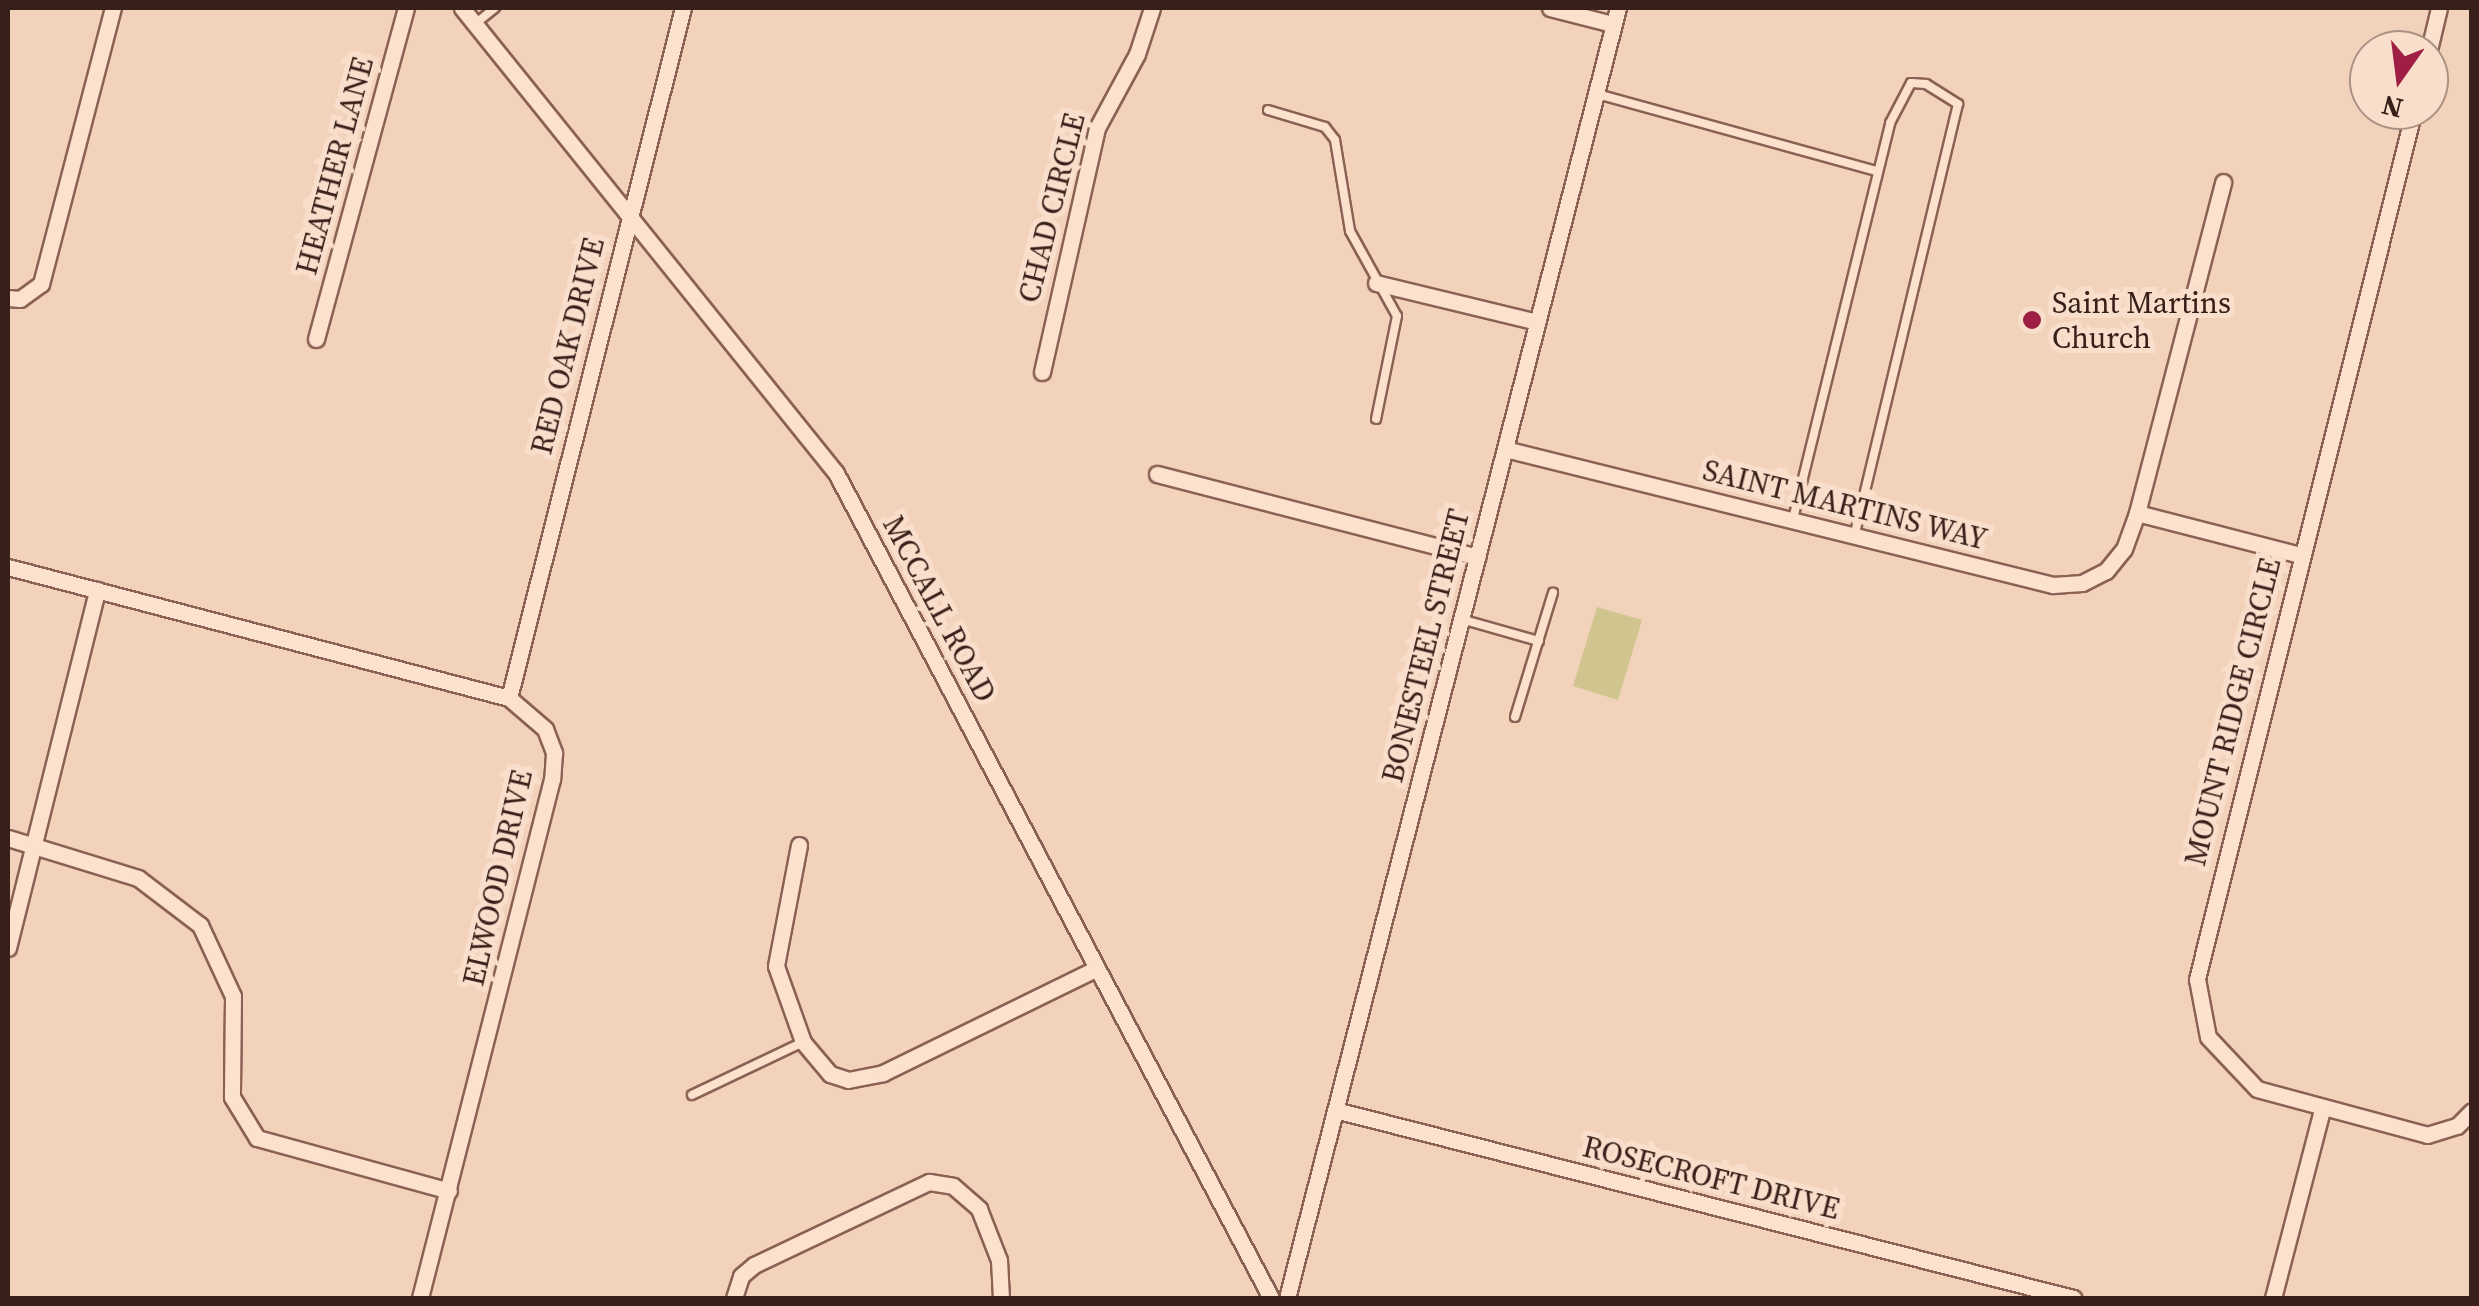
<!DOCTYPE html>
<html>
<head>
<meta charset="utf-8">
<style>
	body { margin:0 }
	#map { position:relative; width:2479px; height:1306px; overflow:hidden; background:#f2d2bb; font-family:"Source Serif 4",serif }
	div>[style] { position:absolute }
	.green>* { inset:0; background:#d0c58e }
	.roads { filter:drop-shadow(2px 0 #8a6153) drop-shadow(-2px 0 #8a6153) drop-shadow(0 2px #8a6153) drop-shadow(0 -2px #8a6153) }
	.service>* { height:8px; margin:-4px; padding:0 4px; transform-origin:4px; border-radius:4px; background:#fce1ce }
	.minor>* { height:15px; margin:-7.5px; padding:0 7.5px; transform-origin:7.5px; border-radius:7.5px; background:#fce1ce }
	.dots>* { width:28px; height:28px; translate:-50% -50%; box-sizing:border-box; border:5px solid #f9decb; border-radius:50% }
	span { translate:-50% -50%; white-space:nowrap; text-align:center; line-height:1.15; -webkit-text-stroke:10px #f9decb; paint-order:stroke }
	.street-label { font-size:30px; color:#38201a }
	.poi-label { font-size:30px; color:#38201a }
	.left { translate:0 -50%; text-align:left }
	.frame { position:absolute; inset:0; border:10px solid #38201a; pointer-events:none }
	.north { position:absolute; left:2349px; top:30px; width:100px; height:100px; box-sizing:border-box; background:#f9decb; border:2px solid #ac9284; border-radius:50%; rotate:194deg; font-size:28px; font-weight:700; line-height:40px; text-align:center; color:#38201a }
	.north::after { content:''; display:block; margin:auto; width:35px; height:45px; background:#9f1e43; clip-path:polygon(50% 0,100% 100%,50% 72%,0 100%) }
</style>
</head>
<body>
<div id="map">
	<div class="green">
		<i style="clip-path:polygon(1597px 607px,1642px 620px,1618px 700px,1573px 686px)"></i>
	</div>
	<div class="roads">
		<div class="service">
			<i style="left:475px;top:24px;width:26px;rotate:-39deg"></i>
			<i style="left:1597px;top:94px;width:290px;rotate:15.4deg"></i>
			<i style="left:1268px;top:110px;width:59px;rotate:16.6deg"></i>
			<i style="left:1325px;top:127px;width:16px;rotate:52deg"></i>
			<i style="left:1335px;top:140px;width:92px;rotate:80.6deg"></i>
			<i style="left:1350px;top:231px;width:97px;rotate:61.1deg"></i>
			<i style="left:1397px;top:316px;width:105px;rotate:101.5deg"></i>
			<i style="left:1793px;top:519px;width:408px;rotate:-76.2deg"></i>
			<i style="left:1890px;top:123px;width:45px;rotate:-62.3deg"></i>
			<i style="left:1911px;top:83px;width:15px;rotate:4deg"></i>
			<i style="left:1926px;top:84px;width:38px;rotate:32deg"></i>
			<i style="left:1958px;top:104px;width:444px;rotate:103.5deg"></i>
			<i style="left:1461px;top:619px;width:81px;rotate:15.8deg"></i>
			<i style="left:1515px;top:717px;width:130px;rotate:-73deg"></i>
			<i style="left:692px;top:1095px;width:123px;rotate:-25.5deg"></i>
		</div>
		<div class="minor">
			<i style="left:462px;top:8px;width:597px;rotate:51.19deg"></i>
			<i style="left:836px;top:473px;width:933px;rotate:62.2deg"></i>
			<i style="left:1550px;top:8px;width:65px;rotate:14.3deg"></i>
			<i style="left:2429px;top:50px;width:43px;rotate:-76.6deg"></i>
			<i style="left:2414px;top:110px;width:896px;rotate:104.02deg"></i>
			<i style="left:2197px;top:979px;width:59px;rotate:79.3deg"></i>
			<i style="left:2208px;top:1037px;width:71px;rotate:46.7deg"></i>
			<i style="left:2257px;top:1089px;width:176px;rotate:15.1deg"></i>
			<i style="left:2427px;top:1135px;width:31px;rotate:-17deg"></i>
			<i style="left:2457px;top:1126px;width:21px;rotate:-45deg"></i>
			<i style="left:1376px;top:283px;width:166px;rotate:13.6deg"></i>
			<i style="left:8px;top:298px;width:12px;rotate:5deg"></i>
			<i style="left:20px;top:299px;width:26px;rotate:-36deg"></i>
			<i style="left:41px;top:284px;width:285px;rotate:-75.4deg"></i>
			<i style="left:316px;top:339px;width:343px;rotate:-74.8deg"></i>
			<i style="left:1042px;top:372px;width:250px;rotate:-77.3deg"></i>
			<i style="left:1097px;top:128px;width:84px;rotate:-61.6deg"></i>
			<i style="left:1137px;top:54px;width:48px;rotate:-71.9deg"></i>
			<i style="left:1505px;top:449px;width:565px;rotate:13.94deg"></i>
			<i style="left:2053px;top:585px;width:29px;rotate:-4deg"></i>
			<i style="left:2082px;top:583px;width:27px;rotate:-27deg"></i>
			<i style="left:2106px;top:571px;width:28px;rotate:-51deg"></i>
			<i style="left:2124px;top:549px;width:38px;rotate:-70deg"></i>
			<i style="left:2137px;top:513px;width:342px;rotate:-75.4deg"></i>
			<i style="left:1157px;top:474px;width:331px;rotate:14.5deg"></i>
			<i style="left:2137px;top:513px;width:169px;rotate:14.4deg"></i>
			<i style="left:8px;top:567px;width:518px;rotate:14.65deg"></i>
			<i style="left:509px;top:698px;width:48px;rotate:40.7deg"></i>
			<i style="left:545px;top:729px;width:26px;rotate:69deg"></i>
			<i style="left:554px;top:753px;width:26px;rotate:94deg"></i>
			<i style="left:552px;top:779px;width:536px;rotate:104.27deg"></i>
			<i style="left:509px;top:698px;width:712px;rotate:-75.85deg"></i>
			<i style="left:8px;top:838px;width:136px;rotate:17.1deg"></i>
			<i style="left:138px;top:878px;width:78px;rotate:37.2deg"></i>
			<i style="left:200px;top:925px;width:78px;rotate:65.1deg"></i>
			<i style="left:233px;top:996px;width:101px;rotate:90.6deg"></i>
			<i style="left:232px;top:1097px;width:48px;rotate:58.6deg"></i>
			<i style="left:257px;top:1138px;width:199px;rotate:15.4deg"></i>
			<i style="left:799px;top:845px;width:123px;rotate:100.8deg"></i>
			<i style="left:776px;top:966px;width:81px;rotate:70.4deg"></i>
			<i style="left:803px;top:1042px;width:42px;rotate:49.8deg"></i>
			<i style="left:830px;top:1074px;width:19px;rotate:18deg"></i>
			<i style="left:848px;top:1080px;width:36px;rotate:-11deg"></i>
			<i style="left:883px;top:1073px;width:238px;rotate:-26.1deg"></i>
			<i style="left:8px;top:948px;width:369px;rotate:-76deg"></i>
			<i style="left:1335px;top:1110px;width:762px;rotate:14.29deg"></i>
			<i style="left:734px;top:1298px;width:23px;rotate:-72deg"></i>
			<i style="left:741px;top:1276px;width:17px;rotate:-40deg"></i>
			<i style="left:754px;top:1265px;width:194px;rotate:-25.4deg"></i>
			<i style="left:929px;top:1182px;width:24px;rotate:9deg"></i>
			<i style="left:953px;top:1186px;width:35px;rotate:41deg"></i>
			<i style="left:979px;top:1209px;width:55px;rotate:68.6deg"></i>
			<i style="left:999px;top:1260px;width:38px;rotate:87deg"></i>
			<i style="left:1287px;top:1298px;width:1332px;rotate:-75.61deg"></i>
			<i style="left:2273px;top:1298px;width:194px;rotate:-75.4deg"></i>
		</div>
	</div>
	<div class="dots">
		<i style="left:2032px;top:320px;background:#9f1e43"></i>
	</div>
	<div class="street-label">
		<span style="left:335px;top:166px;rotate:-75deg">HEATHER LANE</span>
		<span style="left:1052px;top:208px;rotate:-76deg">CHAD CIRCLE</span>
		<span style="left:568px;top:346px;rotate:-76deg">RED OAK DRIVE</span>
		<span style="left:1845px;top:505px;rotate:14deg">SAINT MARTINS WAY</span>
		<span style="left:939px;top:609px;rotate:62deg">MCCALL ROAD</span>
		<span style="left:1426px;top:646px;rotate:-76deg">BONESTEEL STREET</span>
		<span style="left:2233px;top:712px;rotate:-76deg">MOUNT RIDGE CIRCLE</span>
		<span style="left:498px;top:878px;rotate:-77deg">ELWOOD DRIVE</span>
		<span style="left:1711px;top:1178px;rotate:14deg">ROSECROFT DRIVE</span>
	</div>
	<div class="poi-label">
		<span class="left" style="left:2052px;top:320px">Saint Martins<br>Church</span>
	</div>
	<div class="frame"></div>
	<div class="north">N</div>
</div>
</body>
</html>
